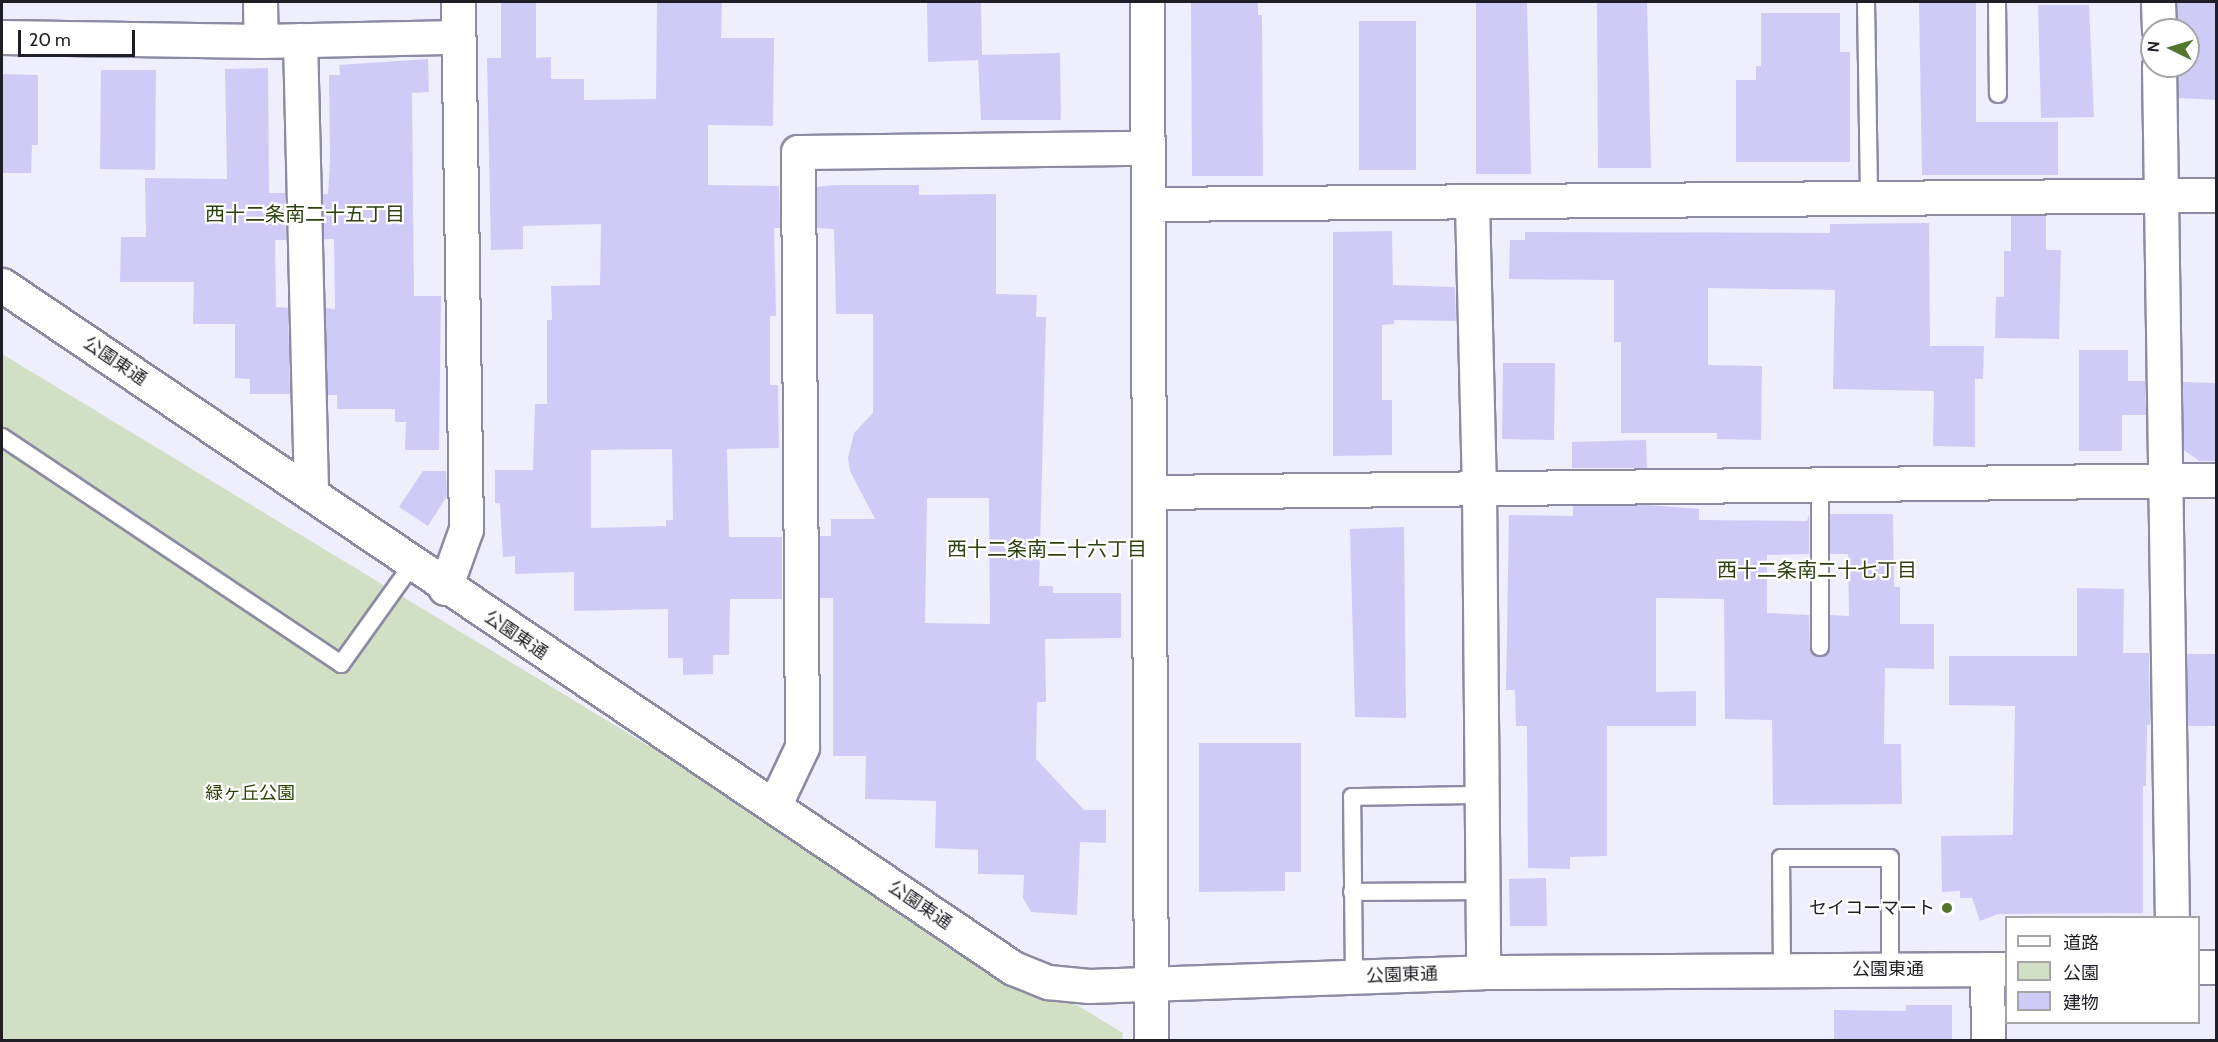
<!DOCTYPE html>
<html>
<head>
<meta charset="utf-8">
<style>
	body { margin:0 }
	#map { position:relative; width:2218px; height:1042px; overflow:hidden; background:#efeefd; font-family:Cabin,"Noto Sans JP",sans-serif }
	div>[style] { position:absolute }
	.green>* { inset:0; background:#d1e0c5 }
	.building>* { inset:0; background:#cfcbf7 }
	.roads { filter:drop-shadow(2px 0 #8d8ba3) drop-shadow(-2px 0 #8d8ba3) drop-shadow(0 2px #8d8ba3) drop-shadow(0 -2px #8d8ba3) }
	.service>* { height:16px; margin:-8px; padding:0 8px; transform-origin:8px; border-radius:8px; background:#fff }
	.minor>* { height:33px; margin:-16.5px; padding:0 16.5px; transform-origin:16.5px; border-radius:16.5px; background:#fff }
	.tertiary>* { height:33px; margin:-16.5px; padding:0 16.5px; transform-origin:16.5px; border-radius:16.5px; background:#fff }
	.dots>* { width:16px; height:16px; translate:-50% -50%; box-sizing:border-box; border:3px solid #fff; border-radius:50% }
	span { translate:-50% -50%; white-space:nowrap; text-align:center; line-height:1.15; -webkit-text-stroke:4.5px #fff; paint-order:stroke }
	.street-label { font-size:18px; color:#1f1e27 }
	.park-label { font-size:18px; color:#294304 }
	.poi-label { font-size:18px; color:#1f1e27 }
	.right { translate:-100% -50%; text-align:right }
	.neighbourhood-label { font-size:20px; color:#2b4210 }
	.frame { position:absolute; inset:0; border:3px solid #1f1e27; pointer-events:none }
	.legend { position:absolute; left:2005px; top:916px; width:195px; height:108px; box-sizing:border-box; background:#fff; border:2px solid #a5a5a9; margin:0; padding:8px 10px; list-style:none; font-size:18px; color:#1f1e27 }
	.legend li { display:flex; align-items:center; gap:12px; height:30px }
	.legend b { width:30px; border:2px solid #a5a5a9 }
	.north { position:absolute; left:2140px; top:18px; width:60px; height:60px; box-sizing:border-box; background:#fff; border:2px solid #a5a5a9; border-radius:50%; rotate:275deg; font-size:16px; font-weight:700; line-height:24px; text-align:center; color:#1f1e27 }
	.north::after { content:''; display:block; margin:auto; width:21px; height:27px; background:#53752d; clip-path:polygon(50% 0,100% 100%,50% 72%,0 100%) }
	.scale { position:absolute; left:18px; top:30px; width:117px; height:27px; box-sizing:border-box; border:3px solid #1f1e27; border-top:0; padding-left:8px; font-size:18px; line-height:21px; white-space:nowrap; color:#1f1e27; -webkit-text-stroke:4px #fff; paint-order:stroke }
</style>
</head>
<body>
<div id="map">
	<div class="green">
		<i style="clip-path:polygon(2px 354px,1123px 1033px,1122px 1040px,2px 1040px)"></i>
	</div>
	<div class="building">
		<i style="clip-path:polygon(evenodd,501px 2px,536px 2px,536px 58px,551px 57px,551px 79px,584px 79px,584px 100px,656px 99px,657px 2px,722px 2px,721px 38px,774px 38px,773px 126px,708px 125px,708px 185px,779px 186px,780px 228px,774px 228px,776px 316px,770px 316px,770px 385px,778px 385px,779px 448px,727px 449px,729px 537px,782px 537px,782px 599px,730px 599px,729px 655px,713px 655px,713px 674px,683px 675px,683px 658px,668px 658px,668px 609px,574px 611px,574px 572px,515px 574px,515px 556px,503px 557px,500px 503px,495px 503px,495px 470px,533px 470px,535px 404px,547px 404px,547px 320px,552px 320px,551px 286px,600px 285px,601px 224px,523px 226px,523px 249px,491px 250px,487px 58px,501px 58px,501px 2px,672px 449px,673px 520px,666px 520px,666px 526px,591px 528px,591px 450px,672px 449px)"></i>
		<i style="clip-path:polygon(927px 2px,981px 2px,982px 55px,1060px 53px,1061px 120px,981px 120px,978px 60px,928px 62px)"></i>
		<i style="clip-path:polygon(1191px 2px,1258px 2px,1258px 15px,1262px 15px,1263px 176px,1192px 176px)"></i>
		<i style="clip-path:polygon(1476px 2px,1527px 2px,1531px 174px,1476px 174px)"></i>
		<i style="clip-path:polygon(1597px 2px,1647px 2px,1651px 168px,1598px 168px)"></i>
		<i style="clip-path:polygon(1919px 2px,1976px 2px,1976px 122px,2058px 122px,2058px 175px,1922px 175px)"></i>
		<i style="clip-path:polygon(2177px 2px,2217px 3px,2217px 100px,2178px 98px,2178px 66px,2188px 66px,2188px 30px,2178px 30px)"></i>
		<i style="clip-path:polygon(2038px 5px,2089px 5px,2094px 117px,2041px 118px)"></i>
		<i style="clip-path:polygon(1761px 13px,1840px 13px,1840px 52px,1850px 52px,1850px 162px,1736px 162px,1736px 80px,1756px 80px,1756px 66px,1761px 66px)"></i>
		<i style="clip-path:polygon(1359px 21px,1416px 21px,1416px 170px,1359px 170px)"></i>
		<i style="clip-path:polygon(428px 59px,429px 92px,412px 93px,414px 296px,441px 296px,439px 450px,405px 450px,406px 422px,395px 422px,395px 409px,337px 409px,337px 395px,327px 395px,325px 308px,335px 309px,334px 239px,324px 239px,322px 194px,328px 194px,330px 161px,329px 75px,340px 75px,339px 65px)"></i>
		<i style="clip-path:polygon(268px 68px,269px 193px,285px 193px,286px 240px,275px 240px,276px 307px,288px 308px,290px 394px,250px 394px,250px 379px,235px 378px,235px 324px,193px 324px,194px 282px,120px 282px,121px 237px,146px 237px,145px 178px,227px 179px,225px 69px)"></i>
		<i style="clip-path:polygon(101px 70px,156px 70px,155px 170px,100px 169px)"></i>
		<i style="clip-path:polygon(2px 74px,38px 75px,38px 145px,32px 145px,31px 173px,2px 173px)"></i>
		<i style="clip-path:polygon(evenodd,834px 185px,919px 185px,919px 195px,996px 194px,996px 294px,1037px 295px,1036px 317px,1046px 317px,1039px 586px,1053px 586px,1053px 593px,1121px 593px,1121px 638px,1045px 639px,1046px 702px,1037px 702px,1036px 759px,1084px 810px,1106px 810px,1106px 843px,1080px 842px,1077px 915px,1031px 912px,1023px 898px,1024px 875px,978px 874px,978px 850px,935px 848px,936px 801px,865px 799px,866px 756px,833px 756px,833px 598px,820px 598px,819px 536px,831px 536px,831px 519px,875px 519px,850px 471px,848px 458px,854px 433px,873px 413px,873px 314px,836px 314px,834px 229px,817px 228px,817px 187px,834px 185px,927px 498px,989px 498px,990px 624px,925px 623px,927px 498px)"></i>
		<i style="clip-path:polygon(2011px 215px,2046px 215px,2046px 250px,2061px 250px,2059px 339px,1995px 338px,1996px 297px,2004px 297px,2004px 251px,2011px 251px)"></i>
		<i style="clip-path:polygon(1929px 223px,1930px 346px,1984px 346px,1983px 379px,1975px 379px,1975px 447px,1933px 446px,1934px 391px,1833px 389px,1835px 290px,1708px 288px,1708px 365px,1762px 366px,1761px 440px,1717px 439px,1717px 433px,1621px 433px,1621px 342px,1614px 342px,1614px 280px,1509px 279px,1510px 240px,1525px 240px,1525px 232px,1830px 233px,1830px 224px)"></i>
		<i style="clip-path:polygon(1392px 231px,1393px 285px,1455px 287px,1456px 321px,1394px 320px,1394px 324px,1382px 325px,1382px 400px,1392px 400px,1392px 455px,1333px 456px,1333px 232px)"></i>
		<i style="clip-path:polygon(2079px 350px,2128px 350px,2128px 381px,2145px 381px,2146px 415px,2122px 415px,2122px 451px,2079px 451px)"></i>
		<i style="clip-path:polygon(1503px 363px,1555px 363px,1554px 440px,1502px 439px)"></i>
		<i style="clip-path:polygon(2183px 382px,2217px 383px,2217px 461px,2199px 461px,2184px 450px)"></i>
		<i style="clip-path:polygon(1646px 440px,1647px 468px,1572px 468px,1572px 442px)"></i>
		<i style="clip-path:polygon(423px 471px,446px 471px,447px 496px,428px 526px,399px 507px)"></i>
		<i style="clip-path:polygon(1648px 505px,1699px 509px,1699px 520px,1807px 521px,1809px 515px,1809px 554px,1767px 555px,1767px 613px,1809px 615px,1810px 648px,1819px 657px,1830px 648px,1830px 615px,1849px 616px,1848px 554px,1830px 554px,1830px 514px,1893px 514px,1894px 587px,1900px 587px,1900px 624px,1934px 624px,1934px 669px,1885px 668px,1884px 744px,1901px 744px,1902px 804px,1773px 805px,1772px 720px,1725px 719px,1724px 599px,1656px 598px,1656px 692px,1696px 691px,1696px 726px,1607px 726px,1607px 856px,1570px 857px,1570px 869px,1528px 868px,1527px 726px,1516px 726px,1515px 690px,1506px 690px,1509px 515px,1573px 516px,1573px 506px)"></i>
		<i style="clip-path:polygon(1404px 527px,1406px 718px,1355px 717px,1350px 529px)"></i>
		<i style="clip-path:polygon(2077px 588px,2124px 589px,2123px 653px,2149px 653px,2150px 725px,2147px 725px,2146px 786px,2143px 786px,2143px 913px,1998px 914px,1980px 921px,1972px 898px,1960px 898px,1960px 891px,1942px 892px,1941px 836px,2013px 835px,2015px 706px,1949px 705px,1949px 656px,2077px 656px)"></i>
		<i style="clip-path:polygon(2187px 654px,2217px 654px,2217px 726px,2188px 726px)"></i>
		<i style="clip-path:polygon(1199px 743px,1301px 743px,1301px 872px,1285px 872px,1285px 891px,1199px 892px)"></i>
		<i style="clip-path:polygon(1546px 878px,1547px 926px,1510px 926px,1509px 879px)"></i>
		<i style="clip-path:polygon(1906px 1005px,1952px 1005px,1952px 1041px,1834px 1041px,1834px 1010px,1906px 1011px)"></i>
	</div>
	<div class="roads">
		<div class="service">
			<i style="left:1866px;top:2px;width:197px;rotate:89.1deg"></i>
			<i style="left:1997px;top:2px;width:92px;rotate:89.4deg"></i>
			<i style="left:2px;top:437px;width:408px;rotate:33.8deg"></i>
			<i style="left:341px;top:664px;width:122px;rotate:-54.4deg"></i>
			<i style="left:1820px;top:483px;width:164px;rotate:90deg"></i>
			<i style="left:1352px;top:892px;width:130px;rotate:-0.4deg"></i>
			<i style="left:1782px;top:970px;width:112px;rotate:-90.5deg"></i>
			<i style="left:1781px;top:858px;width:109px"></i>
			<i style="left:1890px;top:858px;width:111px;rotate:90deg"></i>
			<i style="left:1354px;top:976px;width:179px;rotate:-90.6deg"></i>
			<i style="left:1352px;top:797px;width:129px;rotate:-0.9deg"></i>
		</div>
		<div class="minor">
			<i style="left:260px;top:2px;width:39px;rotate:89deg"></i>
			<i style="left:1147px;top:2px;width:1038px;rotate:89.78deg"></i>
			<i style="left:2158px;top:2px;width:28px;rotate:88deg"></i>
			<i style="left:2px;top:37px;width:259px;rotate:0.9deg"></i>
			<i style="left:261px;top:41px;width:197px;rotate:-1.2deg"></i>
			<i style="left:300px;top:40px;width:454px;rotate:88.6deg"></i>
			<i style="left:2159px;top:66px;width:852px;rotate:89.13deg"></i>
			<i style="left:1150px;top:204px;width:1066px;rotate:-0.48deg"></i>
			<i style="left:1472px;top:204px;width:282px;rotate:88.6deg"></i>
			<i style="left:1479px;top:486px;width:486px;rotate:89.5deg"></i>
			<i style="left:1151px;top:492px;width:1065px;rotate:-0.65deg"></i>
			<i style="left:445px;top:588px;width:63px;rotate:-70.4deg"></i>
			<i style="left:466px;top:529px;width:527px;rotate:-90.87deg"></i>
			<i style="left:774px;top:806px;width:65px;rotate:-64.6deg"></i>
			<i style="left:802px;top:747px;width:595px;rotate:-90.39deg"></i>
			<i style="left:798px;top:152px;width:350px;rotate:-0.7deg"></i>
			<i style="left:1987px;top:969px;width:71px;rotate:89.2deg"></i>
		</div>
		<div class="tertiary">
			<i style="left:2px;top:285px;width:1220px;rotate:34.04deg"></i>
			<i style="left:1013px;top:968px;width:38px;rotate:22deg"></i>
			<i style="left:1048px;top:982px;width:41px;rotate:5.6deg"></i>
			<i style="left:1089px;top:986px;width:394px;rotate:-2deg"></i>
			<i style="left:1483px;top:972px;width:523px;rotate:-0.33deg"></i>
			<i style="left:2198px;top:967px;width:18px"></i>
		</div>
	</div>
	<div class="dots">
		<i style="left:1947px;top:908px;background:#53752d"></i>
	</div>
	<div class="street-label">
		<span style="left:115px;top:361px;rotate:34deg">公園東通</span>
		<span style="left:516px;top:635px;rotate:34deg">公園東通</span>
		<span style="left:920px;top:905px;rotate:34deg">公園東通</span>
		<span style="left:1888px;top:969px">公園東通</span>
		<span style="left:1402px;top:975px;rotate:-2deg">公園東通</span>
	</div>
	<div class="park-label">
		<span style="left:250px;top:793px">緑ヶ丘公園</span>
	</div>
	<div class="poi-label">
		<span class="right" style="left:1935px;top:908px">セイコーマート</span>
	</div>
	<div class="neighbourhood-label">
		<span style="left:305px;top:214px">西十二条南二十五丁目</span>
		<span style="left:1047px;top:549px">西十二条南二十六丁目</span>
		<span style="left:1817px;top:570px">西十二条南二十七丁目</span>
	</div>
	<div class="frame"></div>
	<ul class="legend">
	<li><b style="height:8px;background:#fff"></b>道路</li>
	<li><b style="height:16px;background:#d1e0c5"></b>公園</li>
	<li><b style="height:16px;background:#cfcbf7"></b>建物</li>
	</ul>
	<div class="north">N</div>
	<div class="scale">20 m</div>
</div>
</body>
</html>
